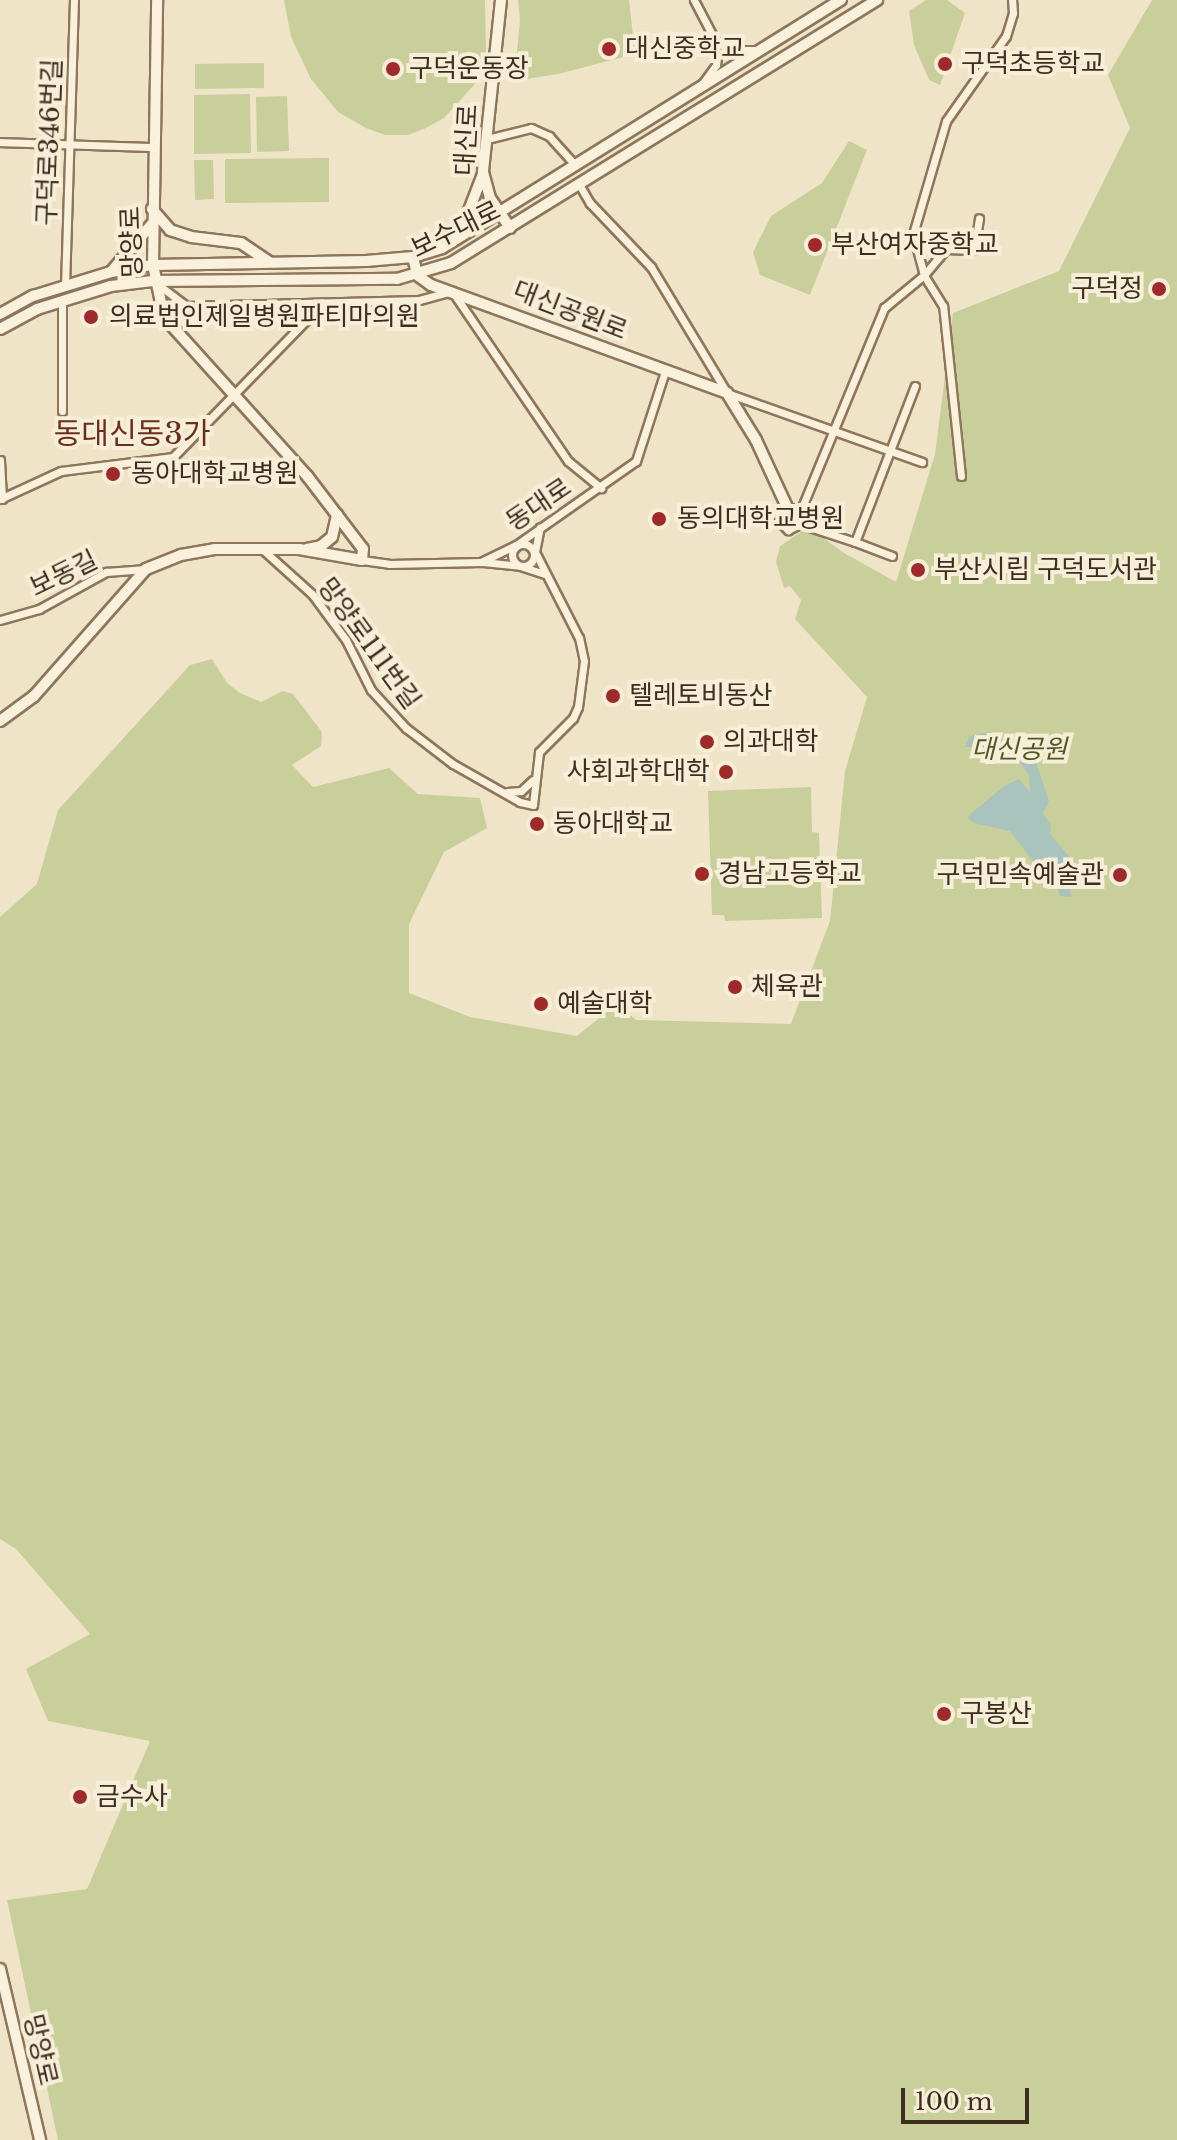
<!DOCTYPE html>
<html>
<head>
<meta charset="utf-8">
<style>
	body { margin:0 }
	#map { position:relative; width:1177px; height:2140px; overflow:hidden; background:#f0e4c8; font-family:"Libre Baskerville","Noto Sans KR",serif }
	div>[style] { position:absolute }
	.green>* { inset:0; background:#c9cf9b }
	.water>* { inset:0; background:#a9c4bc }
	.roads { filter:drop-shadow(2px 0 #8d765c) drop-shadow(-2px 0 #8d765c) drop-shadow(0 2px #8d765c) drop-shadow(0 -2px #8d765c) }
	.street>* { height:7px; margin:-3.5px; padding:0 3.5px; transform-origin:3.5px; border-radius:3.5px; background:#faf1dc }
	.street>.ring { margin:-3.5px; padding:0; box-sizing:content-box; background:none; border:7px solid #faf1dc; border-radius:50% }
	.secondary>* { height:10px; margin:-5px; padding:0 5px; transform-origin:5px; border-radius:5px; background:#faf1dc }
	.dots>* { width:22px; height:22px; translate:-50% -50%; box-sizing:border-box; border:4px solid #f7eed8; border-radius:50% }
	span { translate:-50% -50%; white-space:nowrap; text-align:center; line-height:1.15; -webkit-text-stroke:8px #f7eed8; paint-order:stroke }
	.poi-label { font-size:26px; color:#3d2e20 }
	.left { translate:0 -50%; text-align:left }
	.right { translate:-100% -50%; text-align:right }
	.street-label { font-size:26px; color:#3d2e20 }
	.park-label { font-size:26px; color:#4d5a26; font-style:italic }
	.quarter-label { font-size:30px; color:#6b2e1e }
	.scale { position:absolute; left:901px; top:2088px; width:128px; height:36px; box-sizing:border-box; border:4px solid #3d2e20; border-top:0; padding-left:10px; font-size:24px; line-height:28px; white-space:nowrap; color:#3d2e20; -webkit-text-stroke:6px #f7eed8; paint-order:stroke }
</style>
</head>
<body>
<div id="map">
	<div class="green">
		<i style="clip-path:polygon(284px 0,485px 0,486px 50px,475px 84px,444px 118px,426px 128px,408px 135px,385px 135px,366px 128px,338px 112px,311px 79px,291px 37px)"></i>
		<i style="clip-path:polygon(518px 0,629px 0,635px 54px,558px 74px,514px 81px,520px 21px)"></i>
		<i style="clip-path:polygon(926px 0,947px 0,965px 13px,940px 85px,929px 80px,914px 45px,909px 11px)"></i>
		<i style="clip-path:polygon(1152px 0,1177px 0,1177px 2140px,58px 2140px,7px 1900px,87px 1889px,150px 1741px,48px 1721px,26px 1669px,90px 1634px,16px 1549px,0 1539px,0 917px,37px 884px,58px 810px,190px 665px,212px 659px,227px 683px,240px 693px,261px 702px,283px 691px,293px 694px,322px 732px,321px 746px,292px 765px,313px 787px,389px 768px,418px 794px,480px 798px,487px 828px,444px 852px,409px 924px,409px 993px,470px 1017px,577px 1036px,616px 1004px,636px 1020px,791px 1024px,830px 921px,845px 771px,867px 697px,795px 619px,801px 600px,790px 586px,784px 588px,776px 562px,780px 546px,808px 527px,844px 553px,896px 582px,935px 454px,953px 313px,1059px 271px,1130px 128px,1108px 75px)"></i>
		<i style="clip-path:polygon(264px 63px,264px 88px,195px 89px,195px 64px)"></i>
		<i style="clip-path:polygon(250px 94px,251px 153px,194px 154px,194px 95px)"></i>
		<i style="clip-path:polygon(287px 96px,289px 151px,257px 152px,256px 97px)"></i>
		<i style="clip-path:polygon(849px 141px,867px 150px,810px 295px,760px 275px,753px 252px,771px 216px,822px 183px)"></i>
		<i style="clip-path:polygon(329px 158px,329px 202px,225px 203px,225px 159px)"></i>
		<i style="clip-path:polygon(194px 160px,213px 160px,214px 199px,195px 200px)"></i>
		<i style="clip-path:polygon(811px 787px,812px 832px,819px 833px,822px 918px,725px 921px,724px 915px,712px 915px,708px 791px)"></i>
	</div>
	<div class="water">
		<i style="clip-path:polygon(983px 733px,1018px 743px,1036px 762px,1049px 801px,1043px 813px,1051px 825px,1050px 834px,1077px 866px,1069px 874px,1071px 897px,1060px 896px,1054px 877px,1032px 860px,1010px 831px,974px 823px,967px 817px,1004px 786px,1019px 779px,1030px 792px,1029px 775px,1014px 755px,982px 747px,965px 747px,970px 736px)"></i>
	</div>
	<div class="roads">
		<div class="street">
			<i style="left:694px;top:0;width:47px;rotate:62.4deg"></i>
			<i style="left:716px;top:42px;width:15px;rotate:86deg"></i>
			<i style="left:717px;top:57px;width:8px;rotate:97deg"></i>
			<i style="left:716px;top:65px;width:27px;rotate:126deg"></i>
			<i style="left:716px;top:42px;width:16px;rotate:30deg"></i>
			<i style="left:730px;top:50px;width:28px"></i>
			<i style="left:487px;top:139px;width:45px;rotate:-14deg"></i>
			<i style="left:531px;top:128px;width:20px;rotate:24deg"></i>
			<i style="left:549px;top:136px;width:40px;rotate:48deg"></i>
			<i style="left:0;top:142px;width:154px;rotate:1.9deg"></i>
			<i style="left:580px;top:186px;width:20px;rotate:60deg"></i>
			<i style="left:590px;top:203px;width:88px;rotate:46.4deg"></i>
			<i style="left:651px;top:267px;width:147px;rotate:58.9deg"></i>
			<i style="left:727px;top:393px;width:207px;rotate:19.5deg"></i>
			<i style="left:156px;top:283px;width:39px;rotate:37deg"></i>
			<i style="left:187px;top:306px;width:232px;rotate:-1.5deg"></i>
			<i style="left:419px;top:300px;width:34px;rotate:-15deg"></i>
			<i style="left:452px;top:291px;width:206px;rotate:55.7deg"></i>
			<i style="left:568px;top:461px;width:43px;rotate:39.3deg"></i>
			<i style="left:65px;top:286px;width:286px;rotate:-88.2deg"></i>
			<i style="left:62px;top:411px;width:110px;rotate:-90deg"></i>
			<i style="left:0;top:460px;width:39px;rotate:87deg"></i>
			<i style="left:961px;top:476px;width:171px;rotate:-96deg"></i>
			<i style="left:943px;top:306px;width:36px;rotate:-122deg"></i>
			<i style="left:924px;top:275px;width:34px;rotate:-50deg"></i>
			<i style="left:946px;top:249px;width:28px;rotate:2deg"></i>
			<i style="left:974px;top:250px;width:32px;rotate:-81deg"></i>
			<i style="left:0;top:499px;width:67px;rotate:-24.7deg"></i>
			<i style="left:61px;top:471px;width:113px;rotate:-7.1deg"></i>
			<i style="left:173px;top:457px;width:215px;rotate:-45.8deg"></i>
			<i style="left:800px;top:512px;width:221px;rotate:-67.6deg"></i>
			<i style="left:884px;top:308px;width:52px;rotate:-39.5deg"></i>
			<i style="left:924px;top:275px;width:42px;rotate:-105deg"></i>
			<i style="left:913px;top:234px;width:118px;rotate:-73.7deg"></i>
			<i style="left:946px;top:121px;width:104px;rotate:-54.8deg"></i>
			<i style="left:1006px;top:36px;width:24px;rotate:-73deg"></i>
			<i style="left:1013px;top:13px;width:13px;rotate:-94deg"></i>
			<i style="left:800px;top:524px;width:6px;rotate:-72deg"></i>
			<i style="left:802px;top:518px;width:11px;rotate:-117deg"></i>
			<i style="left:797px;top:508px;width:15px;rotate:172deg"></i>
			<i style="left:782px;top:510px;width:11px;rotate:105deg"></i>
			<i style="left:779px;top:521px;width:13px;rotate:45deg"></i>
			<i style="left:788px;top:530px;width:13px;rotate:-27deg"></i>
			<i style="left:800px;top:524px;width:58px;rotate:18.1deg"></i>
			<i class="ring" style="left:512px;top:544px;width:15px;height:15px"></i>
			<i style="left:262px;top:549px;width:67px;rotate:42deg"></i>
			<i style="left:312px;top:594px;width:57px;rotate:53.5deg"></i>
			<i style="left:346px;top:640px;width:56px;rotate:63.4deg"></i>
			<i style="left:371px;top:690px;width:52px;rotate:47.4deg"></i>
			<i style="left:406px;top:728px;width:59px;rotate:37.5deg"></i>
			<i style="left:453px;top:764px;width:77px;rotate:29.6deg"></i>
			<i style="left:520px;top:802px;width:13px;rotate:13deg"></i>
			<i style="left:533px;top:805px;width:53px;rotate:-83.5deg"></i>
			<i style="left:539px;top:752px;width:48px;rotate:-45deg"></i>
			<i style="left:573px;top:718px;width:12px;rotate:-66deg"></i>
			<i style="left:578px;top:707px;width:46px;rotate:-82.6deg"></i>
			<i style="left:584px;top:661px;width:24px;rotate:-102deg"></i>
			<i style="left:579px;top:638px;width:97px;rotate:-117.1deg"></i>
			<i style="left:535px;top:552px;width:25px;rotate:-79deg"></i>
			<i style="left:892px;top:556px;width:40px;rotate:-159deg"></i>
			<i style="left:855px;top:542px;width:167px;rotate:-69deg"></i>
			<i style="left:362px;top:560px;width:27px;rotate:8deg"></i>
			<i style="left:389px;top:564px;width:92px;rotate:-1.2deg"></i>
			<i style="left:481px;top:562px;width:39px;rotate:-26deg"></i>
			<i style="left:516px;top:545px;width:146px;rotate:-35deg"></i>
			<i style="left:636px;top:461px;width:95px;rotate:-72.1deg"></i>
			<i style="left:483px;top:562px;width:37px;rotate:6deg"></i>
			<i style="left:520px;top:566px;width:25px;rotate:18deg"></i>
			<i style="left:0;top:620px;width:41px;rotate:-15.8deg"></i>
			<i style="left:39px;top:609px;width:77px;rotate:-28.9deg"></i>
			<i style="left:106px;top:572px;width:40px;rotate:-4.3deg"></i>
			<i style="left:507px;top:792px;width:14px;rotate:-4deg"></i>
			<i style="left:521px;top:791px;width:16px;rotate:-43deg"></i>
		</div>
		<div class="secondary">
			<i style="left:501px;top:0;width:173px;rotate:96deg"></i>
			<i style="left:483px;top:172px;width:27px;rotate:75deg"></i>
			<i style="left:490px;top:198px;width:36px;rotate:56deg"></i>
			<i style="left:152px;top:209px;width:28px;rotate:49deg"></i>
			<i style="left:170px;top:230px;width:22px;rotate:18deg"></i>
			<i style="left:191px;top:237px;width:50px;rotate:6.8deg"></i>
			<i style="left:241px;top:243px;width:34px;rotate:34deg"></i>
			<i style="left:448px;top:240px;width:34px;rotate:-53deg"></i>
			<i style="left:468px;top:213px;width:42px;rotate:-69deg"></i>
			<i style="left:413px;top:257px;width:18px;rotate:77deg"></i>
			<i style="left:417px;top:275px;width:17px;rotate:36deg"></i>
			<i style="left:431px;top:285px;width:315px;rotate:20deg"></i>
			<i style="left:727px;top:393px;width:55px;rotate:58.3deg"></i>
			<i style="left:756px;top:440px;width:74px;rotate:65.2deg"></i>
			<i style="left:111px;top:272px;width:63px;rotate:-49.5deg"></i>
			<i style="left:0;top:314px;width:38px;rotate:-29deg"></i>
			<i style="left:33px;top:296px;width:82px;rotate:-17.1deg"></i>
			<i style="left:111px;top:272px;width:43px;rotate:-9.5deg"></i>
			<i style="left:153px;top:265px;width:213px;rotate:-1.1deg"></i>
			<i style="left:366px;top:261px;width:47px;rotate:-4.9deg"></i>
			<i style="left:413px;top:257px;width:30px;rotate:-17deg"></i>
			<i style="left:442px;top:248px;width:470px;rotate:-31.9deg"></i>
			<i style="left:0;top:329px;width:42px;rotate:-28.4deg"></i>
			<i style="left:37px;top:309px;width:77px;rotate:-17.3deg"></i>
			<i style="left:111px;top:286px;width:42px;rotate:-6.8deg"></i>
			<i style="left:153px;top:281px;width:244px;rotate:-0.5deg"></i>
			<i style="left:397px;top:279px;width:56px;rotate:-16.5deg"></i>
			<i style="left:451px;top:263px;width:501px;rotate:-31.69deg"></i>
			<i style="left:307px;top:549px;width:14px;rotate:-12deg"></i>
			<i style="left:321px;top:546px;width:14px;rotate:-39deg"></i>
			<i style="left:332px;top:537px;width:23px;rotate:-77deg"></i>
			<i style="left:0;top:721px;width:42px;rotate:-36.3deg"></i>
			<i style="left:34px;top:696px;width:169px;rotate:-48.6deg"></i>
			<i style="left:146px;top:569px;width:38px;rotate:-22deg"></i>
			<i style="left:181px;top:555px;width:35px;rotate:-10deg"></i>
			<i style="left:215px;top:549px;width:84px"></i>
			<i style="left:299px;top:549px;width:64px;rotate:9.9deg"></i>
			<i style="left:362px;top:560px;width:11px;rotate:-85deg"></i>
			<i style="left:363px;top:549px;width:91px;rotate:-127.4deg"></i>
			<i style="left:308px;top:477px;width:215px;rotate:-132deg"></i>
			<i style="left:164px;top:317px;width:53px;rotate:-101.9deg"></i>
			<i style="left:153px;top:265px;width:265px;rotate:-89.1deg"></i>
			<i style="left:0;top:1969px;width:176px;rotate:76.8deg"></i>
		</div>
	</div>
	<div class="dots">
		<i style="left:609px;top:49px;background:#9e2a2b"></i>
		<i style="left:945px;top:64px;background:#9e2a2b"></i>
		<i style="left:393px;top:69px;background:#9e2a2b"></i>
		<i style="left:815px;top:245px;background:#9e2a2b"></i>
		<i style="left:1159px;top:289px;background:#9e2a2b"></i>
		<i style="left:91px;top:317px;background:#9e2a2b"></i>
		<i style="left:113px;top:474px;background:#9e2a2b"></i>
		<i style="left:659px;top:519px;background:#9e2a2b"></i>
		<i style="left:918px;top:570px;background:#9e2a2b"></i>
		<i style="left:613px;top:696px;background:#9e2a2b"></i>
		<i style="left:707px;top:742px;background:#9e2a2b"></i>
		<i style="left:726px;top:772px;background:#9e2a2b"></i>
		<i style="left:537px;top:824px;background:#9e2a2b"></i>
		<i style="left:702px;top:874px;background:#9e2a2b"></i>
		<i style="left:1120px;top:875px;background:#9e2a2b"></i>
		<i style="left:735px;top:987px;background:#9e2a2b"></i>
		<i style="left:541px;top:1004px;background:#9e2a2b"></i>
		<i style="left:944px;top:1714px;background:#9e2a2b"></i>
		<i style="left:80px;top:1797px;background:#9e2a2b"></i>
	</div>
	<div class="poi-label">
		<span class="left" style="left:625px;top:49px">대신중학교</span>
		<span class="left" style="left:961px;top:64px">구덕초등학교</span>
		<span class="left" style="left:409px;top:69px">구덕운동장</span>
		<span class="left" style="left:831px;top:245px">부산여자중학교</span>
		<span class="right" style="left:1143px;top:289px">구덕정</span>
		<span class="left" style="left:109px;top:317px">의료법인제일병원파티마의원</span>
		<span class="left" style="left:131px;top:474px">동아대학교병원</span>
		<span class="left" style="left:677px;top:519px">동의대학교병원</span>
		<span class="left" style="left:934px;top:570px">부산시립 구덕도서관</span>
		<span class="left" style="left:629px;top:696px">텔레토비동산</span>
		<span class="left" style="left:723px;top:742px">의과대학</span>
		<span class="right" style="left:710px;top:772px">사회과학대학</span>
		<span class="left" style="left:553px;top:824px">동아대학교</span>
		<span class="left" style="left:718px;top:874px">경남고등학교</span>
		<span class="right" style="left:1104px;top:875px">구덕민속예술관</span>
		<span class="left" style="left:751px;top:987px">체육관</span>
		<span class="left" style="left:557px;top:1004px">예술대학</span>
		<span class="left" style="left:960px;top:1714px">구봉산</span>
		<span class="left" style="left:96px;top:1797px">금수사</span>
	</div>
	<div class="street-label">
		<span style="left:467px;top:140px;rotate:-87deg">대신로</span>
		<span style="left:50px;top:142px;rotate:-88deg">구덕로346번길</span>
		<span style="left:456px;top:230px;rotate:-26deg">보수대로</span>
		<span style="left:132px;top:242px;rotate:-92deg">망양로</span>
		<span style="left:570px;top:311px;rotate:21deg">대신공원로</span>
		<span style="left:539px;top:505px;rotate:-34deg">동대로</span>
		<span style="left:64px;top:574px;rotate:-26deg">보동길</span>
		<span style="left:369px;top:644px;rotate:54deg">망양로111번길</span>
		<span style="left:40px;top:2050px;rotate:77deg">망양로</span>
	</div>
	<div class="park-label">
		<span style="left:1019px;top:750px">대신공원</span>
	</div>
	<div class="quarter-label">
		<span style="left:132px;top:434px">동대신동3가</span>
	</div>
	<div class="scale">100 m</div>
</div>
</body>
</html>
